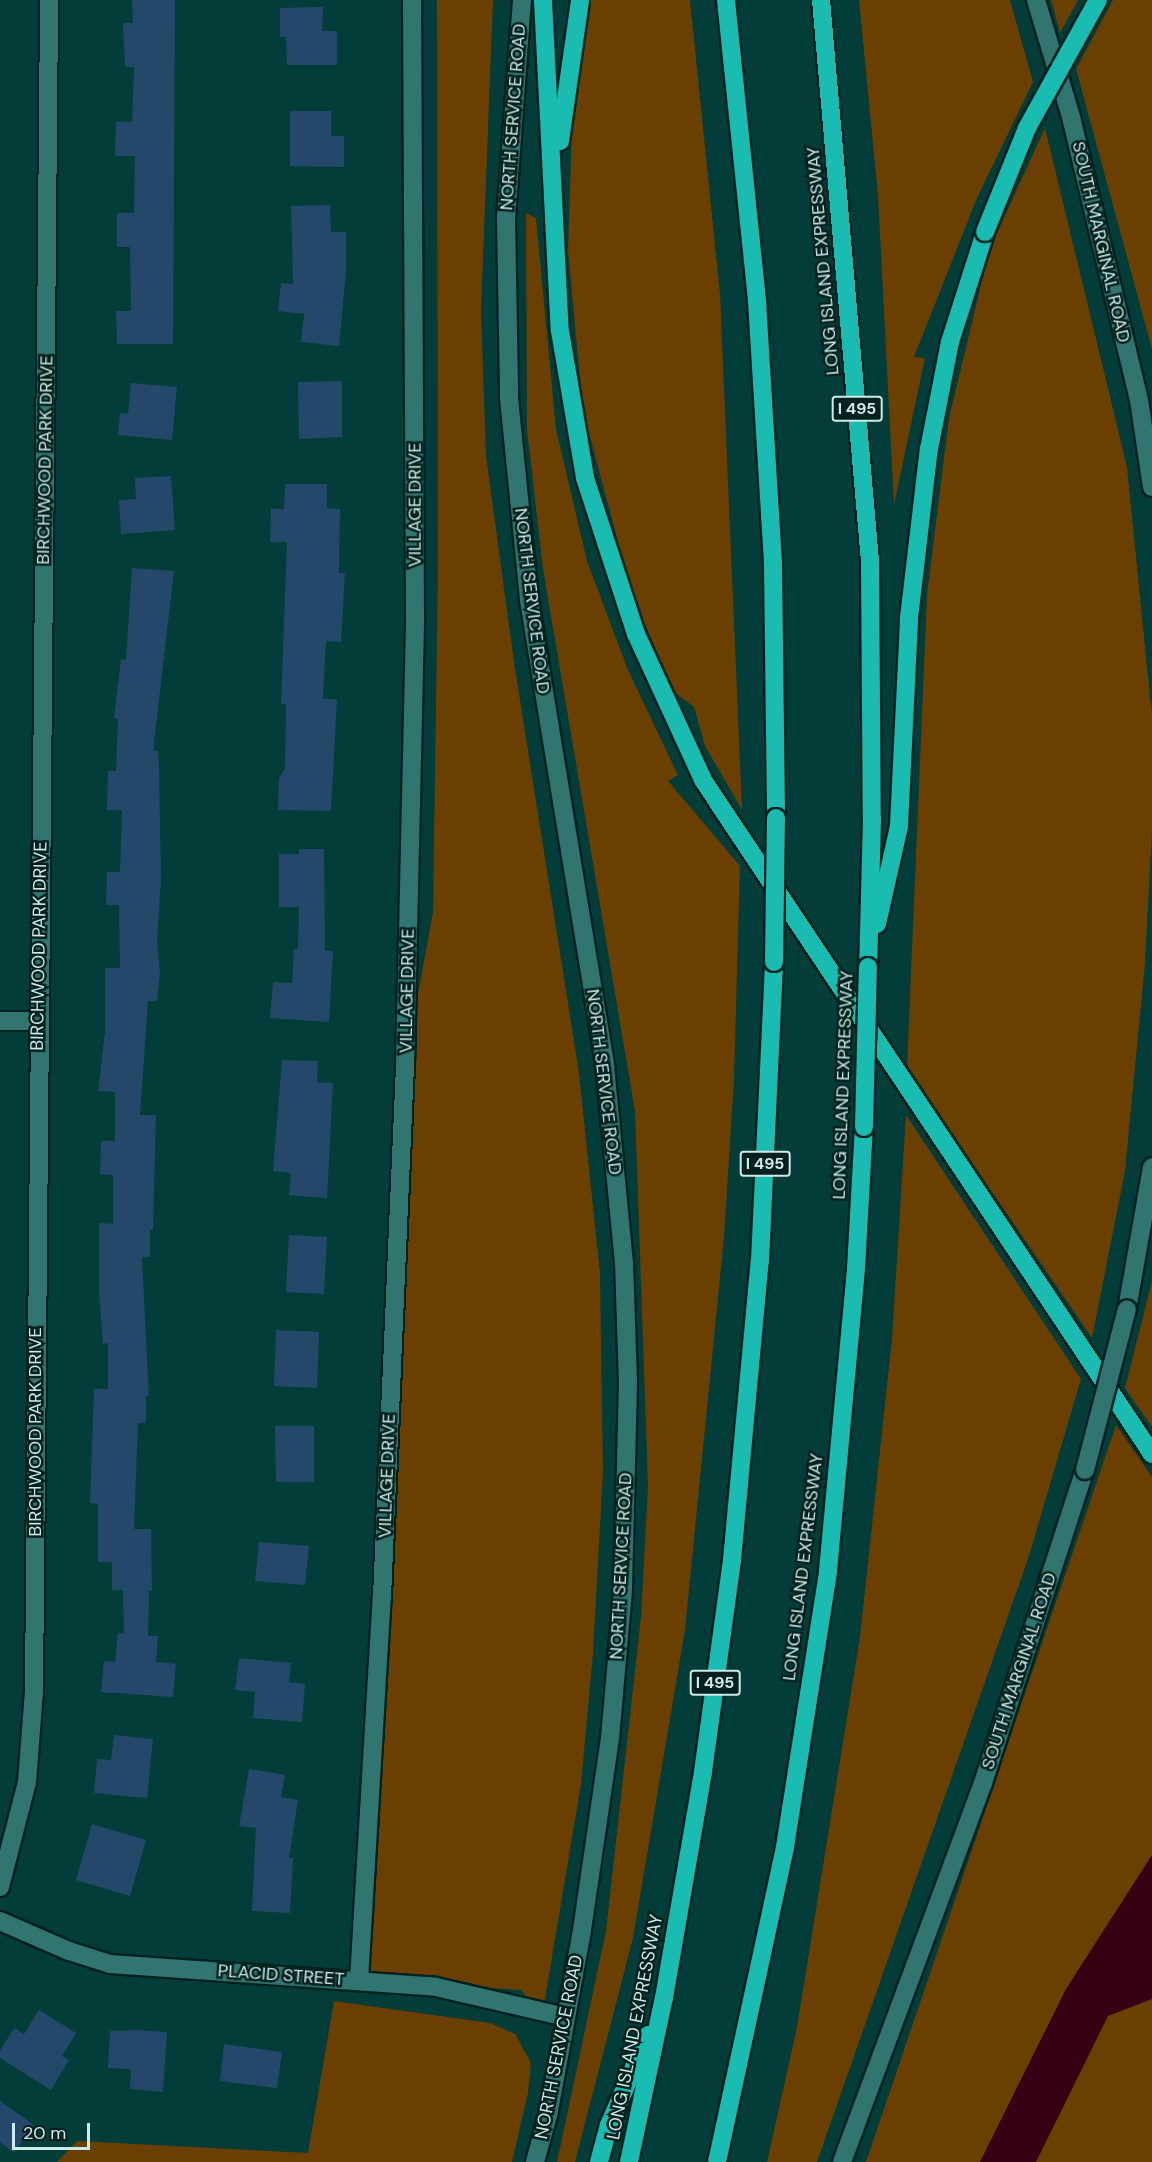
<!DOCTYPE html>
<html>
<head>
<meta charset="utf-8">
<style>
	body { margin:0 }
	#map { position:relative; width:1152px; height:2162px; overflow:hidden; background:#023d39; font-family:"DM Sans",sans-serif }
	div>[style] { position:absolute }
	.green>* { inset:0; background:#6a3f00 }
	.water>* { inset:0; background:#360213 }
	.building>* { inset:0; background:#244869 }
	.roads { filter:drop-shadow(2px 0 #00221f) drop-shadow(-2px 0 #00221f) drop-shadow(0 2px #00221f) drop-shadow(0 -2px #00221f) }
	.street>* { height:18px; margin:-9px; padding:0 9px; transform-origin:9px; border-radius:9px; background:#30756f }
	.secondary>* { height:18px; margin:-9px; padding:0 9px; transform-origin:9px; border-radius:9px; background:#30756f }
	.highway>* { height:18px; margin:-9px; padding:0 9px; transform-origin:9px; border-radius:9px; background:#1abbb0 }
	.bridges { filter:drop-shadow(2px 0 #00221f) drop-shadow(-2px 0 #00221f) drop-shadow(0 2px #00221f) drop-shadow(0 -2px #00221f) }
	.secondary-bridge>* { height:18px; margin:-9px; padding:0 9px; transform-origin:9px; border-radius:9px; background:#30756f }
	.highway-bridge>* { height:18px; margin:-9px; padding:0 9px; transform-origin:9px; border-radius:9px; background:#1abbb0 }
	span { translate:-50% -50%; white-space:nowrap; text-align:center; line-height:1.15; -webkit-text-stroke:5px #04211f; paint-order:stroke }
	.shield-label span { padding:2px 4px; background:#04211f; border:2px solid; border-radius:4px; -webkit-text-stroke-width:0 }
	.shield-label { font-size:16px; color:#caebe7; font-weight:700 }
	.street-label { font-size:18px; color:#caebe7 }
	.scale { position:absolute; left:12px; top:2123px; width:78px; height:27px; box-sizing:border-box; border:3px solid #caebe7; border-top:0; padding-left:8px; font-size:18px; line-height:21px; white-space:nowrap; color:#caebe7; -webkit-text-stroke:4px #04211f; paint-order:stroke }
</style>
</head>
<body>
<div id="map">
	<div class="green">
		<i style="clip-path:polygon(437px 0,493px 0,481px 310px,486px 456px,514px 662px,579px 1073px,600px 1273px,603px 1472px,593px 1654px,581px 1784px,542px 2017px,521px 1990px,359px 1980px,405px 1065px,433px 912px,438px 565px)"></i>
		<i style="clip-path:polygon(590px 0,690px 0,720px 294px,742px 810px,705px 746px,694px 707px,670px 689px,628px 579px,583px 411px,568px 251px,572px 127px)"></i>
		<i style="clip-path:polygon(859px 0,1010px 0,1033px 82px,977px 198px,914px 357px,925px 358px,894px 505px,878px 195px)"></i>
		<i style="clip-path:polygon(1051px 0,1078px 0,1060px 33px)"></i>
		<i style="clip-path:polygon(1113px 0,1152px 0,1152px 349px,1076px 69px)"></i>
		<i style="clip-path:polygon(1045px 128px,1127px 467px,1152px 716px,1152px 830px,1145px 964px,1125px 1171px,1092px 1338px,907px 1068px,927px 595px,949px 418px,990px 248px)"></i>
		<i style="clip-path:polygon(526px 213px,536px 218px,556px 429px,587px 561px,628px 670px,678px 775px,668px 781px,740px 866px,734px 1079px,724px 1237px,685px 1630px,633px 1938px,575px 2162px,557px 2162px,606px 1931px,641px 1617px,648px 1486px,635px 1111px,543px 569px,527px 429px)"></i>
		<i style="clip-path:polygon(906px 1115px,1081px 1379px,1029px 1556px,817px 2162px,767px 2162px,797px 2027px,860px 1637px,892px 1339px)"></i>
		<i style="clip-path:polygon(1152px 1281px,1152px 1427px,1125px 1388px)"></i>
		<i style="clip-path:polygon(1116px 1425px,1152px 1477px,1152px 2162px,866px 2162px)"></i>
		<i style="clip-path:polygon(334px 2001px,490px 2023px,515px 2034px,531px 2063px,528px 2093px,512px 2162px,57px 2162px,77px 2141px,308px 2153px)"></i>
	</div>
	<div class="water">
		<i style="clip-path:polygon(1152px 1855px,1152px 1999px,1108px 2016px,1036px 2162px,980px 2162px,1066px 1989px)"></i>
	</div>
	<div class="building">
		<i style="clip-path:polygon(132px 0,175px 0,173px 344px,117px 344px,116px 311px,131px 311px,130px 247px,117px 247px,117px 213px,134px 213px,135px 156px,115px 156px,116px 122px,132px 122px,134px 67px,125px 67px,123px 23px,133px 23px)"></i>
		<i style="clip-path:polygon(323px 7px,322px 31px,337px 31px,337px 65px,287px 65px,286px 37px,280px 37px,280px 8px)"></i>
		<i style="clip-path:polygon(290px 111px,331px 111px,331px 136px,344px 136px,344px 167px,290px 166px)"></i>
		<i style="clip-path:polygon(330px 205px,331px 232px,346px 232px,346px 273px,339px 346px,301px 342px,304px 314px,278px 311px,281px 283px,293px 284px,291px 206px)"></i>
		<i style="clip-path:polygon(342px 381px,342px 437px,299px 439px,298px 382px)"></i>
		<i style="clip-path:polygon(131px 383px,177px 387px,172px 440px,118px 435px,120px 413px,128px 414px)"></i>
		<i style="clip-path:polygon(171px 476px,175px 530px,121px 534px,119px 500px,136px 499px,135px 478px)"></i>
		<i style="clip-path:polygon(285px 484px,327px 484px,327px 508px,340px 509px,339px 573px,345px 573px,341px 642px,326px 641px,323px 699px,337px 699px,331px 811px,278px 810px,279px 778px,285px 769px,286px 704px,281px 704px,287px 542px,270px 542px,271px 509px,284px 509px)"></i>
		<i style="clip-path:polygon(132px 568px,174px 571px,153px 751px,158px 751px,159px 767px,161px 879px,157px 941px,160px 974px,157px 1001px,148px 1001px,140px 1115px,156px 1115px,153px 1230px,150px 1230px,150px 1257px,142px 1257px,149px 1396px,146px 1396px,146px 1423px,138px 1423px,134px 1529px,151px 1529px,152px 1591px,149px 1591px,148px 1636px,158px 1636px,156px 1662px,176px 1664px,173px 1697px,101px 1692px,104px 1661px,115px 1662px,118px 1633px,124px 1634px,123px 1590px,112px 1590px,112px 1562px,98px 1562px,98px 1504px,90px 1503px,94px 1389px,108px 1389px,108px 1343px,103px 1344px,99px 1292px,99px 1223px,113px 1224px,113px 1175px,100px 1174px,101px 1141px,115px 1141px,115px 1092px,98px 1091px,105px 1032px,105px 968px,120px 968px,119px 905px,106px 905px,107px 872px,120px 872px,122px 810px,107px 810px,108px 771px,116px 771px,118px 719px,114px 718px,121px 659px,126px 660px)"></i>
		<i style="clip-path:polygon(299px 849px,324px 849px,325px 951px,333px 951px,329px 1022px,270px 1018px,273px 982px,292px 983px,294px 949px,298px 949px,299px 907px,279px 907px,279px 854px,299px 854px)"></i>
		<i style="clip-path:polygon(282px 1060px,318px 1061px,317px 1082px,333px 1083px,327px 1198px,289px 1195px,291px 1173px,273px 1171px)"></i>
		<i style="clip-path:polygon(289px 1235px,327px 1237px,324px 1294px,286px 1292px)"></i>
		<i style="clip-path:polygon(276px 1330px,319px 1332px,317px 1388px,274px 1386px)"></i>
		<i style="clip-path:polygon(275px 1426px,314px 1426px,314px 1482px,276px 1482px)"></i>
		<i style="clip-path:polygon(259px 1542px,309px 1546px,305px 1585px,255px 1581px)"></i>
		<i style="clip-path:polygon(239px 1658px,291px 1663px,289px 1682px,305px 1684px,302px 1722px,253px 1718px,255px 1692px,235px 1690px)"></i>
		<i style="clip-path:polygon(114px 1735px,153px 1739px,147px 1798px,94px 1793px,97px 1759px,111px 1760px)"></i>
		<i style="clip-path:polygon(249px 1769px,285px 1775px,281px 1797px,298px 1800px,289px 1858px,293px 1858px,290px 1913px,252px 1911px,256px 1828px,239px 1826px)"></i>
		<i style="clip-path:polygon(92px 1824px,146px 1840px,130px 1896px,76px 1880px)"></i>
		<i style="clip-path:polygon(39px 2010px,76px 2033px,62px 2056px,69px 2060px,51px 2090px,0 2058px,0 2051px,14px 2028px,24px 2034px)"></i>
		<i style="clip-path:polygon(134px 2030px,167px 2032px,163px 2092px,130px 2089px,131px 2069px,108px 2068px,110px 2031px)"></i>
		<i style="clip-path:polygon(224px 2044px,282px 2052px,277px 2088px,220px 2081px)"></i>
		<i style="clip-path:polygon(0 2101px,34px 2125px,14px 2153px,0 2142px)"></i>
	</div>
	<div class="roads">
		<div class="street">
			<i style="left:0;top:1021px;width:38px"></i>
			<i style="left:0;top:1887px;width:108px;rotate:-75.6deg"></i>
			<i style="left:27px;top:1782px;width:90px;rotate:-85.6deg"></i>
			<i style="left:34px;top:1692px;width:1692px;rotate:-89.49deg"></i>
			<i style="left:0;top:1921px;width:75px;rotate:23.5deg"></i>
			<i style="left:69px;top:1951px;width:43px;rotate:17.6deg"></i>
			<i style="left:110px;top:1964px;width:327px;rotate:4deg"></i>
			<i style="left:436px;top:1987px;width:133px;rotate:13deg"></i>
			<i style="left:359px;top:1980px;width:384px;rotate:-86.6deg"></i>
			<i style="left:382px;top:1597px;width:532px;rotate:-87.52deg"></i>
			<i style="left:405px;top:1065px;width:450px;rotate:-88.7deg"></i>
			<i style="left:415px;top:615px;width:615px;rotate:-90.28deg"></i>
		</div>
		<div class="secondary">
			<i style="left:522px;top:0;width:219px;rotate:94.2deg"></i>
			<i style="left:506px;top:218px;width:180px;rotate:89deg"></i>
			<i style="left:509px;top:398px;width:203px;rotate:84.3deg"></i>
			<i style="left:529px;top:600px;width:472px;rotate:80.7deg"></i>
			<i style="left:605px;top:1066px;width:197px;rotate:84.5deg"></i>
			<i style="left:624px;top:1262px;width:120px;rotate:88.1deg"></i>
			<i style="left:628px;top:1382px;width:208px;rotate:91.4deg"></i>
			<i style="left:623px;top:1590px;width:149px;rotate:95deg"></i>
			<i style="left:610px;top:1738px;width:200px;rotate:98.3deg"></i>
			<i style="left:581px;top:1936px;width:182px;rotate:100.4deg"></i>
			<i style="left:548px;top:2115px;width:49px;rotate:105.5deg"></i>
			<i style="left:1036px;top:0;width:122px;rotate:73.3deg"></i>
			<i style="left:1071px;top:117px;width:291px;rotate:76.5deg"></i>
			<i style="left:1139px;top:400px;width:88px;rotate:81.5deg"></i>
			<i style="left:1127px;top:1309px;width:144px;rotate:-80deg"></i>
			<i style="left:842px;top:2162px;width:404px;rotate:-69.6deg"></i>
			<i style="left:983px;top:1783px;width:329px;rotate:-72deg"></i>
		</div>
		<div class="highway">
			<i style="left:543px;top:0;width:331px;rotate:87.1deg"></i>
			<i style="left:560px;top:331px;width:149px;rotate:80.3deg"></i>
			<i style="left:585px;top:478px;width:164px;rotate:71.9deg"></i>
			<i style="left:636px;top:634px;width:161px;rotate:65.3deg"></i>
			<i style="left:703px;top:780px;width:810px;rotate:56.33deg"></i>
			<i style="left:726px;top:0;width:303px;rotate:84.1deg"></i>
			<i style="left:757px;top:301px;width:264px;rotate:86.5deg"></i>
			<i style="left:773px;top:565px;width:253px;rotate:89.3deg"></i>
			<i style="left:821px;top:0;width:563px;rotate:85.01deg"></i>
			<i style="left:870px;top:561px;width:258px;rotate:89.6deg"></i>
			<i style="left:872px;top:819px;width:148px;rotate:91.5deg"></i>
			<i style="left:560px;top:141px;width:142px;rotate:-81.9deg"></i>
			<i style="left:877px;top:924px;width:100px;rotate:-77.3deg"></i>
			<i style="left:899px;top:826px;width:208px;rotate:-87.2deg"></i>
			<i style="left:909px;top:618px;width:170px;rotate:-83.3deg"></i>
			<i style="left:929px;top:449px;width:109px;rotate:-78.9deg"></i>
			<i style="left:950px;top:342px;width:115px;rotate:-72.3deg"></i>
			<i style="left:599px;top:2162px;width:38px;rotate:-75deg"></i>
			<i style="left:609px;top:2125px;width:98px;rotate:-66.6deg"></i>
			<i style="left:629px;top:2162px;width:168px;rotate:-78deg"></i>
			<i style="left:664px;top:1998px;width:229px;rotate:-80.2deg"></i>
			<i style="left:703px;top:1772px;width:214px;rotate:-82.2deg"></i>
			<i style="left:732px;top:1560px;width:300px;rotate:-84.7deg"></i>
			<i style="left:760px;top:1261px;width:299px;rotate:-87.3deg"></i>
			<i style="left:717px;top:2162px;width:322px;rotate:-77.8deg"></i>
			<i style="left:785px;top:1847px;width:279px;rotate:-81.1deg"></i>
			<i style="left:828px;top:1571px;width:303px;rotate:-84.7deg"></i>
			<i style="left:856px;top:1269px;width:142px;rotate:-86.8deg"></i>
		</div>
	</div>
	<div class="bridges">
		<div class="secondary-bridge">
			<i style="left:1085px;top:1470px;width:166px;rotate:-75.4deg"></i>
		</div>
		<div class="highway-bridge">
			<i style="left:985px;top:232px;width:112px;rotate:-68deg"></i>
			<i style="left:1027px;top:128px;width:146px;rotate:-61deg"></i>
			<i style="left:774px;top:962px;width:144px;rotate:-89.2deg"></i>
			<i style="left:864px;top:1127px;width:160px;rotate:-88.6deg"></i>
		</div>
	</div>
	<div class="shield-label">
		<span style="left:857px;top:409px">I 495</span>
		<span style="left:765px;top:1164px">I 495</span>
		<span style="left:715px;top:1683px">I 495</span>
	</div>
	<div class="street-label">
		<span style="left:513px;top:117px;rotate:-86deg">NORTH SERVICE ROAD</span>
		<span style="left:1101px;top:242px;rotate:77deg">SOUTH MARGINAL ROAD</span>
		<span style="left:823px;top:261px;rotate:-95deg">LONG ISLAND EXPRESSWAY</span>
		<span style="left:45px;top:460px;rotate:-89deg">BIRCHWOOD PARK DRIVE</span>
		<span style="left:415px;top:505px;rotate:-90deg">VILLAGE DRIVE</span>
		<span style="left:532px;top:601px;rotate:83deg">NORTH SERVICE ROAD</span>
		<span style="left:39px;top:946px;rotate:-89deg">BIRCHWOOD PARK DRIVE</span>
		<span style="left:407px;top:991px;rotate:-89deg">VILLAGE DRIVE</span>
		<span style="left:604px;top:1082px;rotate:83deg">NORTH SERVICE ROAD</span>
		<span style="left:843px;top:1085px;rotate:-88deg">LONG ISLAND EXPRESSWAY</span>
		<span style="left:35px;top:1432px;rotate:-90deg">BIRCHWOOD PARK DRIVE</span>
		<span style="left:387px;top:1476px;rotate:-88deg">VILLAGE DRIVE</span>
		<span style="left:621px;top:1566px;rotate:-87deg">NORTH SERVICE ROAD</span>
		<span style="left:803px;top:1567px;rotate:-83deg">LONG ISLAND EXPRESSWAY</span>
		<span style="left:1019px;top:1671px;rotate:-72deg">SOUTH MARGINAL ROAD</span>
		<span style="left:281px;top:1975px;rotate:4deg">PLACID STREET</span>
		<span style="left:635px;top:2027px;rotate:-79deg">LONG ISLAND EXPRESSWAY</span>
		<span style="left:559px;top:2047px;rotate:-79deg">NORTH SERVICE ROAD</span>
	</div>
	<div class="scale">20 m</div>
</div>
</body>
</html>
